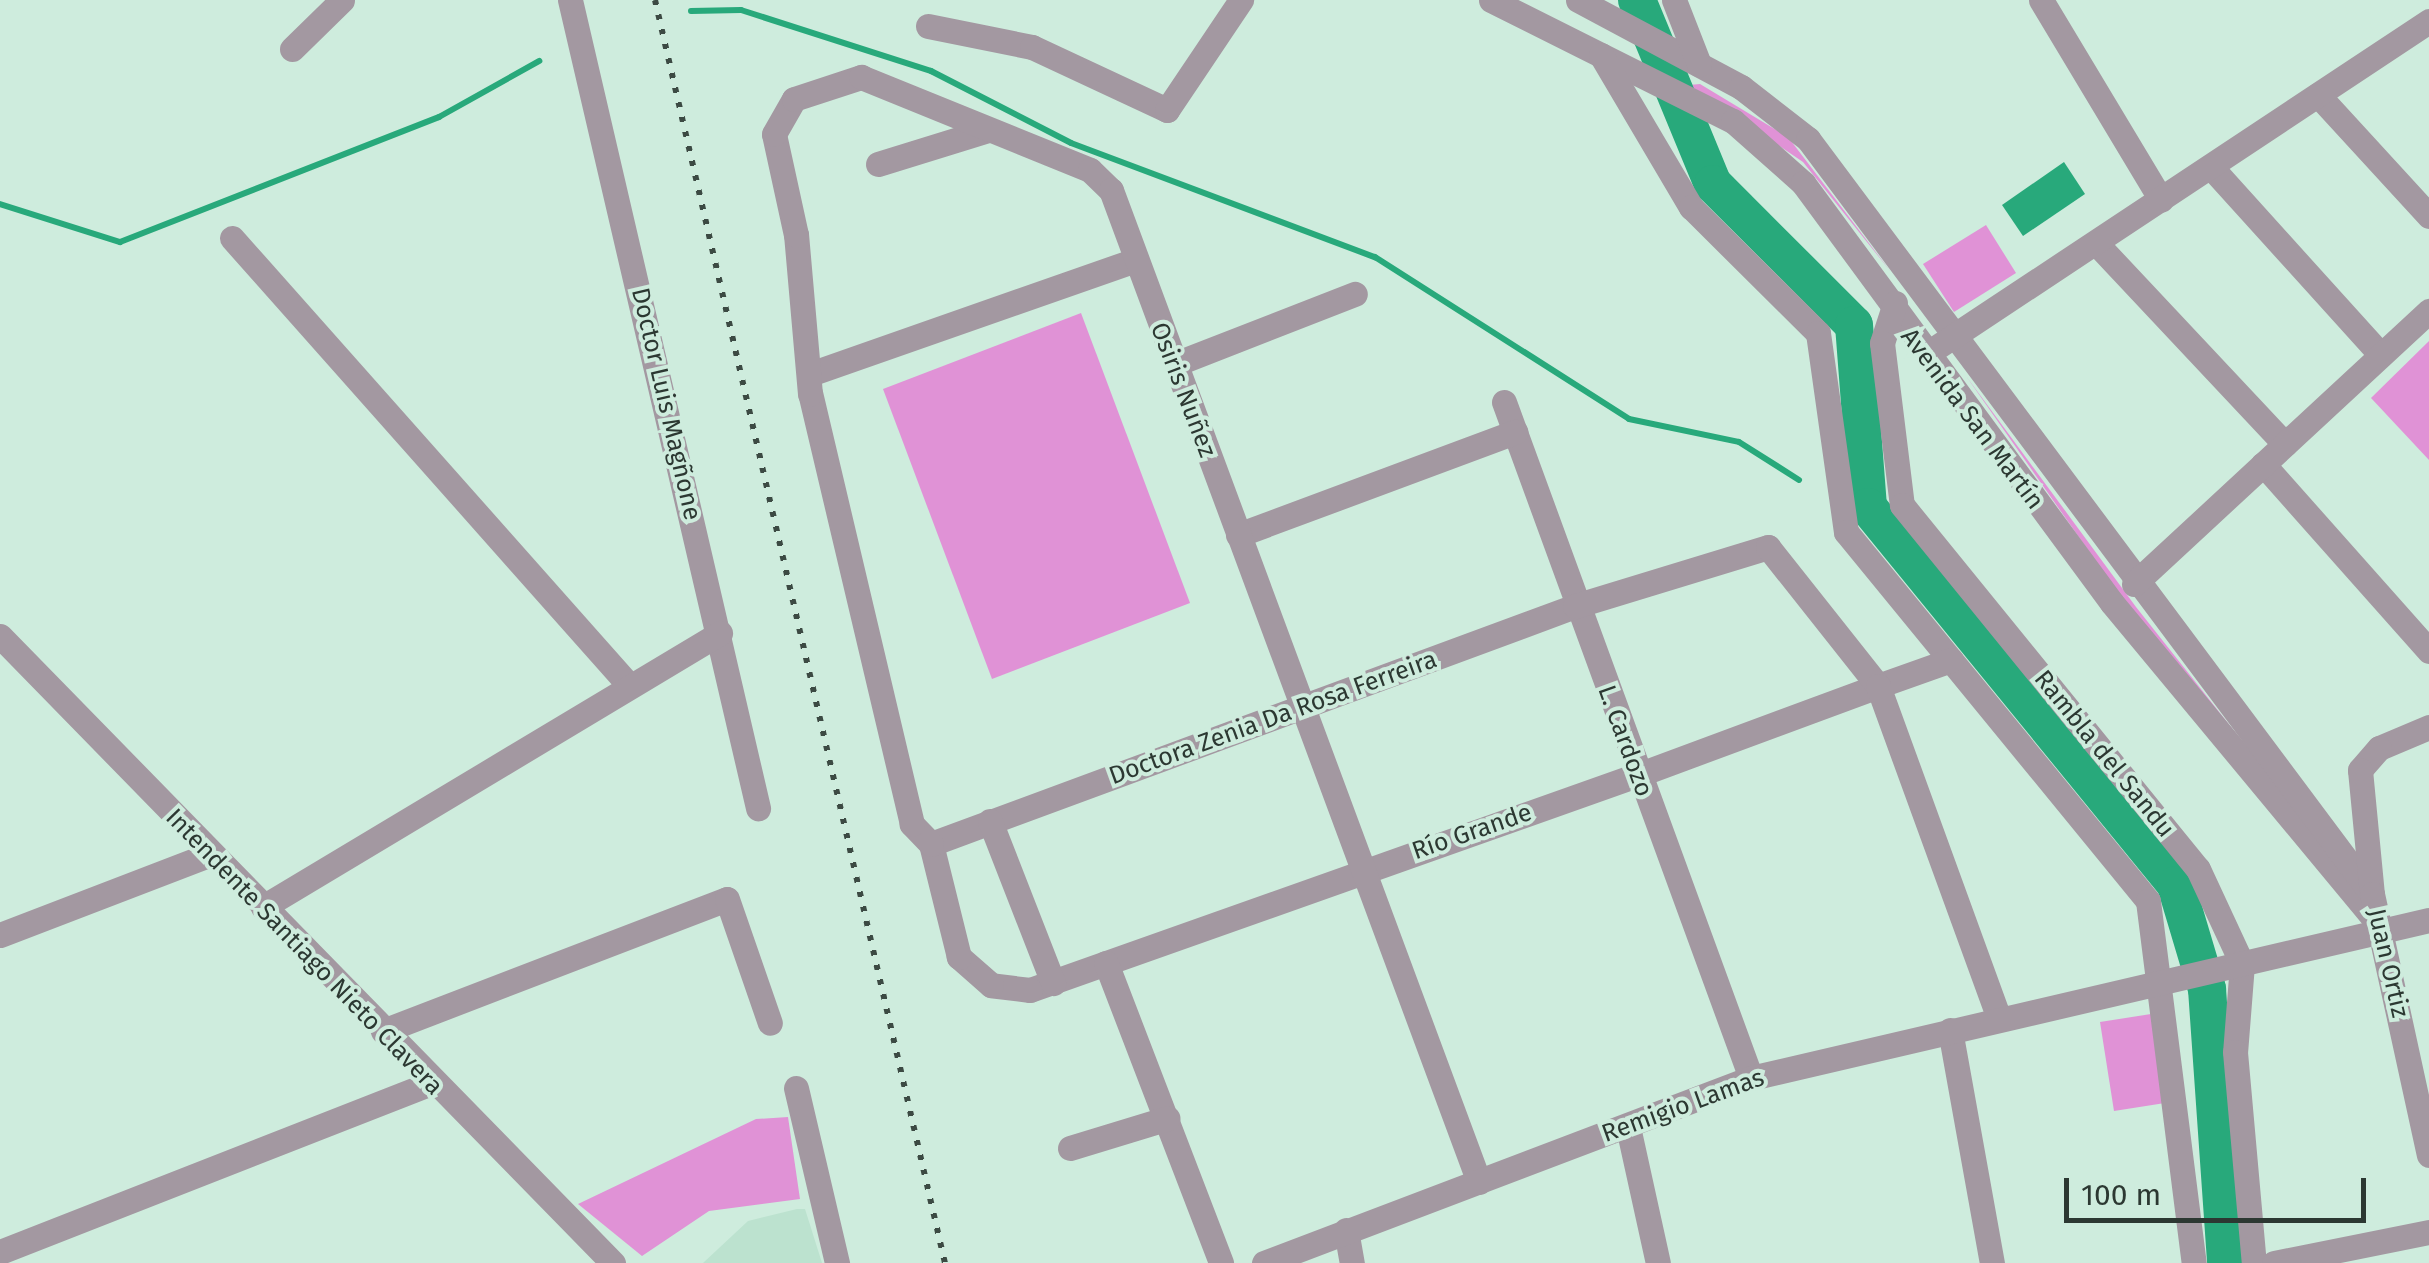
<!DOCTYPE html>
<html>
<head>
<meta charset="utf-8">
<style>
	body { margin:0 }
	#map { position:relative; width:2429px; height:1263px; overflow:hidden; background:#ceecdd; font-family:"Fira Sans",sans-serif }
	div>[style] { position:absolute }
	.built>* { inset:0; background:#bce2cf }
	.green>* { inset:0; background:#e092d6 }
	.water>* { inset:0; background:#28a97b }
	.stream>* { height:6px; margin:-3px; padding:0 3px; transform-origin:3px; border-radius:3px; background:#28a97b }
	.river>* { height:38px; margin:-19px; padding:0 19px; transform-origin:19px; border-radius:19px; background:#28a97b }
	.minor>* { height:25px; margin:-12.5px; padding:0 12.5px; transform-origin:12.5px; border-radius:12.5px; background:#a398a1 }
	.rail>* { height:6px; margin-top:-3px; transform-origin:0; background:repeating-linear-gradient(90deg,#3c4a43 0 5px,transparent 0 15px) }
	span { translate:-50% -50%; white-space:nowrap; text-align:center; line-height:1.15; -webkit-text-stroke:8px #ceecdd; paint-order:stroke }
	.street-label { font-size:25px; color:#2c3832 }
	.scale { position:absolute; left:2064px; top:1178px; width:302px; height:45px; box-sizing:border-box; border:5px solid #2c3832; border-top:0; padding-left:12px; font-size:30px; line-height:35px; white-space:nowrap; color:#2c3832; -webkit-text-stroke:8px #ceecdd; paint-order:stroke }
</style>
</head>
<body>
<div id="map">
	<div class="built">
		<i style="clip-path:polygon(797px 1209px,805px 1209px,822px 1263px,703px 1263px,748px 1221px)"></i>
	</div>
	<div class="green">
		<i style="clip-path:polygon(1700px 84px,1788px 137px,1891px 272px,1803px 162px,1689px 85px)"></i>
		<i style="clip-path:polygon(1986px 225px,2016px 273px,1954px 312px,1923px 264px)"></i>
		<i style="clip-path:polygon(1081px 313px,1190px 603px,992px 679px,883px 389px)"></i>
		<i style="clip-path:polygon(2429px 341px,2429px 460px,2371px 398px)"></i>
		<i style="clip-path:polygon(1966px 376px,2136px 607px,2338px 862px,2130px 610px)"></i>
		<i style="clip-path:polygon(2151px 1014px,2165px 1103px,2114px 1111px,2100px 1022px)"></i>
		<i style="clip-path:polygon(788px 1117px,800px 1199px,709px 1211px,642px 1256px,578px 1204px,756px 1119px)"></i>
	</div>
	<div class="water">
		<i style="clip-path:polygon(2064px 162px,2085px 194px,2023px 236px,2002px 205px)"></i>
	</div>
	<div class="stream">
		<i style="left:691px;top:11px;width:50px;rotate:-1.1deg"></i>
		<i style="left:741px;top:10px;width:200px;rotate:17.8deg"></i>
		<i style="left:931px;top:71px;width:157px;rotate:27.2deg"></i>
		<i style="left:1071px;top:143px;width:325px;rotate:20.6deg"></i>
		<i style="left:1375px;top:257px;width:301px;rotate:32.5deg"></i>
		<i style="left:1629px;top:419px;width:112px;rotate:11.8deg"></i>
		<i style="left:1739px;top:442px;width:71px;rotate:32.3deg"></i>
		<i style="left:0;top:204px;width:126px;rotate:17.6deg"></i>
		<i style="left:120px;top:242px;width:343px;rotate:-21.4deg"></i>
		<i style="left:439px;top:117px;width:115px;rotate:-29.2deg"></i>
	</div>
	<div class="river">
		<i style="left:1637px;top:0;width:199px;rotate:67.6deg"></i>
		<i style="left:1713px;top:184px;width:199px;rotate:45deg"></i>
		<i style="left:1854px;top:325px;width:183px;rotate:85.6deg"></i>
		<i style="left:1868px;top:507px;width:488px;rotate:50.8deg"></i>
		<i style="left:2176px;top:885px;width:109px;rotate:73.4deg"></i>
		<i style="left:2207px;top:989px;width:275px;rotate:86deg"></i>
	</div>
	<div class="minor">
		<i style="left:570px;top:0;width:830px;rotate:76.9deg"></i>
		<i style="left:1491px;top:0;width:271px;rotate:26.6deg"></i>
		<i style="left:1733px;top:121px;width:94px;rotate:41.5deg"></i>
		<i style="left:1803px;top:183px;width:521px;rotate:53.66deg"></i>
		<i style="left:2112px;top:603px;width:423px;rotate:50.3deg"></i>
		<i style="left:1578px;top:0;width:185px;rotate:28.1deg"></i>
		<i style="left:1741px;top:87px;width:85px;rotate:37.8deg"></i>
		<i style="left:1808px;top:139px;width:942px;rotate:53.24deg"></i>
		<i style="left:1674px;top:0;width:69px;rotate:68.7deg"></i>
		<i style="left:2041px;top:0;width:233px;rotate:59deg"></i>
		<i style="left:928px;top:26px;width:106px;rotate:11.4deg"></i>
		<i style="left:1032px;top:47px;width:149px;rotate:25deg"></i>
		<i style="left:1167px;top:110px;width:133px;rotate:-56.1deg"></i>
		<i style="left:292px;top:49px;width:70px;rotate:-44.4deg"></i>
		<i style="left:1601px;top:55px;width:177px;rotate:59.4deg"></i>
		<i style="left:1691px;top:207px;width:179px;rotate:44.8deg"></i>
		<i style="left:1818px;top:333px;width:201px;rotate:82deg"></i>
		<i style="left:1846px;top:532px;width:477px;rotate:50.7deg"></i>
		<i style="left:2148px;top:901px;width:365px;rotate:82.8deg"></i>
		<i style="left:2318px;top:95px;width:164px;rotate:47.5deg"></i>
		<i style="left:878px;top:164px;width:115px;rotate:-17.2deg"></i>
		<i style="left:2211px;top:167px;width:253px;rotate:47.9deg"></i>
		<i style="left:232px;top:238px;width:596px;rotate:48.4deg"></i>
		<i style="left:2096px;top:243px;width:276px;rotate:46.8deg"></i>
		<i style="left:1895px;top:303px;width:42px;rotate:108deg"></i>
		<i style="left:1882px;top:343px;width:163px;rotate:83deg"></i>
		<i style="left:1902px;top:505px;width:469px;rotate:50.9deg"></i>
		<i style="left:2198px;top:869px;width:105px;rotate:65.1deg"></i>
		<i style="left:2242px;top:964px;width:88px;rotate:94.5deg"></i>
		<i style="left:2235px;top:1052px;width:212px;rotate:84.9deg"></i>
		<i style="left:1937px;top:347px;width:590px;rotate:-33.53deg"></i>
		<i style="left:1175px;top:364px;width:193px;rotate:-21.3deg"></i>
		<i style="left:810px;top:374px;width:342px;rotate:-19.3deg"></i>
		<i style="left:1504px;top:402px;width:720px;rotate:69.93deg"></i>
		<i style="left:2263px;top:464px;width:250px;rotate:48.4deg"></i>
		<i style="left:1238px;top:535px;width:296px;rotate:-20.4deg"></i>
		<i style="left:2134px;top:584px;width:402px;rotate:-42.8deg"></i>
		<i style="left:0;top:636px;width:877px;rotate:45.65deg"></i>
		<i style="left:1951px;top:660px;width:77px;rotate:160.4deg"></i>
		<i style="left:1878px;top:686px;width:257px;rotate:159.7deg"></i>
		<i style="left:1637px;top:775px;width:644px;rotate:160.5deg"></i>
		<i style="left:1030px;top:990px;width:39px;rotate:-173deg"></i>
		<i style="left:991px;top:985px;width:43px;rotate:-138.8deg"></i>
		<i style="left:959px;top:957px;width:116px;rotate:-103.9deg"></i>
		<i style="left:931px;top:844px;width:687px;rotate:-20.28deg"></i>
		<i style="left:1575px;top:606px;width:202px;rotate:-17deg"></i>
		<i style="left:1768px;top:547px;width:177px;rotate:51.6deg"></i>
		<i style="left:1878px;top:686px;width:353px;rotate:70deg"></i>
		<i style="left:2429px;top:727px;width:54px;rotate:157.2deg"></i>
		<i style="left:2379px;top:748px;width:29px;rotate:131deg"></i>
		<i style="left:2360px;top:770px;width:125px;rotate:84.5deg"></i>
		<i style="left:2372px;top:894px;width:267px;rotate:77.7deg"></i>
		<i style="left:990px;top:821px;width:174px;rotate:68.7deg"></i>
		<i style="left:931px;top:844px;width:28px;rotate:-134deg"></i>
		<i style="left:912px;top:824px;width:442px;rotate:-103.3deg"></i>
		<i style="left:810px;top:394px;width:160px;rotate:-95deg"></i>
		<i style="left:796px;top:235px;width:103px;rotate:-102.3deg"></i>
		<i style="left:774px;top:134px;width:40px;rotate:-60.3deg"></i>
		<i style="left:794px;top:99px;width:71px;rotate:-18.2deg"></i>
		<i style="left:861px;top:77px;width:247px;rotate:22.1deg"></i>
		<i style="left:1090px;top:170px;width:29px;rotate:44deg"></i>
		<i style="left:1111px;top:190px;width:1058px;rotate:69.65deg"></i>
		<i style="left:263px;top:907px;width:533px;rotate:-30.95deg"></i>
		<i style="left:0;top:935px;width:226px;rotate:-21deg"></i>
		<i style="left:1106px;top:963px;width:321px;rotate:69deg"></i>
		<i style="left:1950px;top:1030px;width:237px;rotate:79.8deg"></i>
		<i style="left:383px;top:1031px;width:368px;rotate:-21deg"></i>
		<i style="left:727px;top:899px;width:131px;rotate:70.9deg"></i>
		<i style="left:796px;top:1088px;width:180px;rotate:76.8deg"></i>
		<i style="left:1628px;top:1127px;width:139px;rotate:77.6deg"></i>
		<i style="left:1070px;top:1148px;width:102px;rotate:-17deg"></i>
		<i style="left:1346px;top:1230px;width:34px;rotate:80deg"></i>
		<i style="left:0;top:1252px;width:463px;rotate:-21.4deg"></i>
		<i style="left:1264px;top:1263px;width:521px;rotate:-20.8deg"></i>
		<i style="left:1751px;top:1078px;width:696px;rotate:-13.12deg"></i>
		<i style="left:2274px;top:1263px;width:158px;rotate:-11.3deg"></i>
	</div>
	<div class="rail">
		<i style="left:655px;top:0;width:1296px;rotate:77.07deg"></i>
	</div>
	<div class="street-label">
		<span style="left:1183px;top:390px;rotate:69deg">Osiris Nuñez</span>
		<span style="left:666px;top:404px;rotate:77deg">Doctor Luis Magñone</span>
		<span style="left:1972px;top:419px;rotate:53deg">Avenida San Martín</span>
		<span style="left:1273px;top:718px;rotate:-20deg">Doctora Zenia Da Rosa Ferreira</span>
		<span style="left:1625px;top:741px;rotate:70deg">L. Cardozo</span>
		<span style="left:2104px;top:754px;rotate:51deg">Rambla del Sandu</span>
		<span style="left:1472px;top:832px;rotate:-19deg">Río Grande</span>
		<span style="left:304px;top:952px;rotate:46deg">Intendente Santiago Nieto Clavera</span>
		<span style="left:2388px;top:963px;rotate:77deg">Juan Ortiz</span>
		<span style="left:1683px;top:1106px;rotate:-20deg">Remigio Lamas</span>
	</div>
	<div class="scale">100 m</div>
</div>
</body>
</html>
